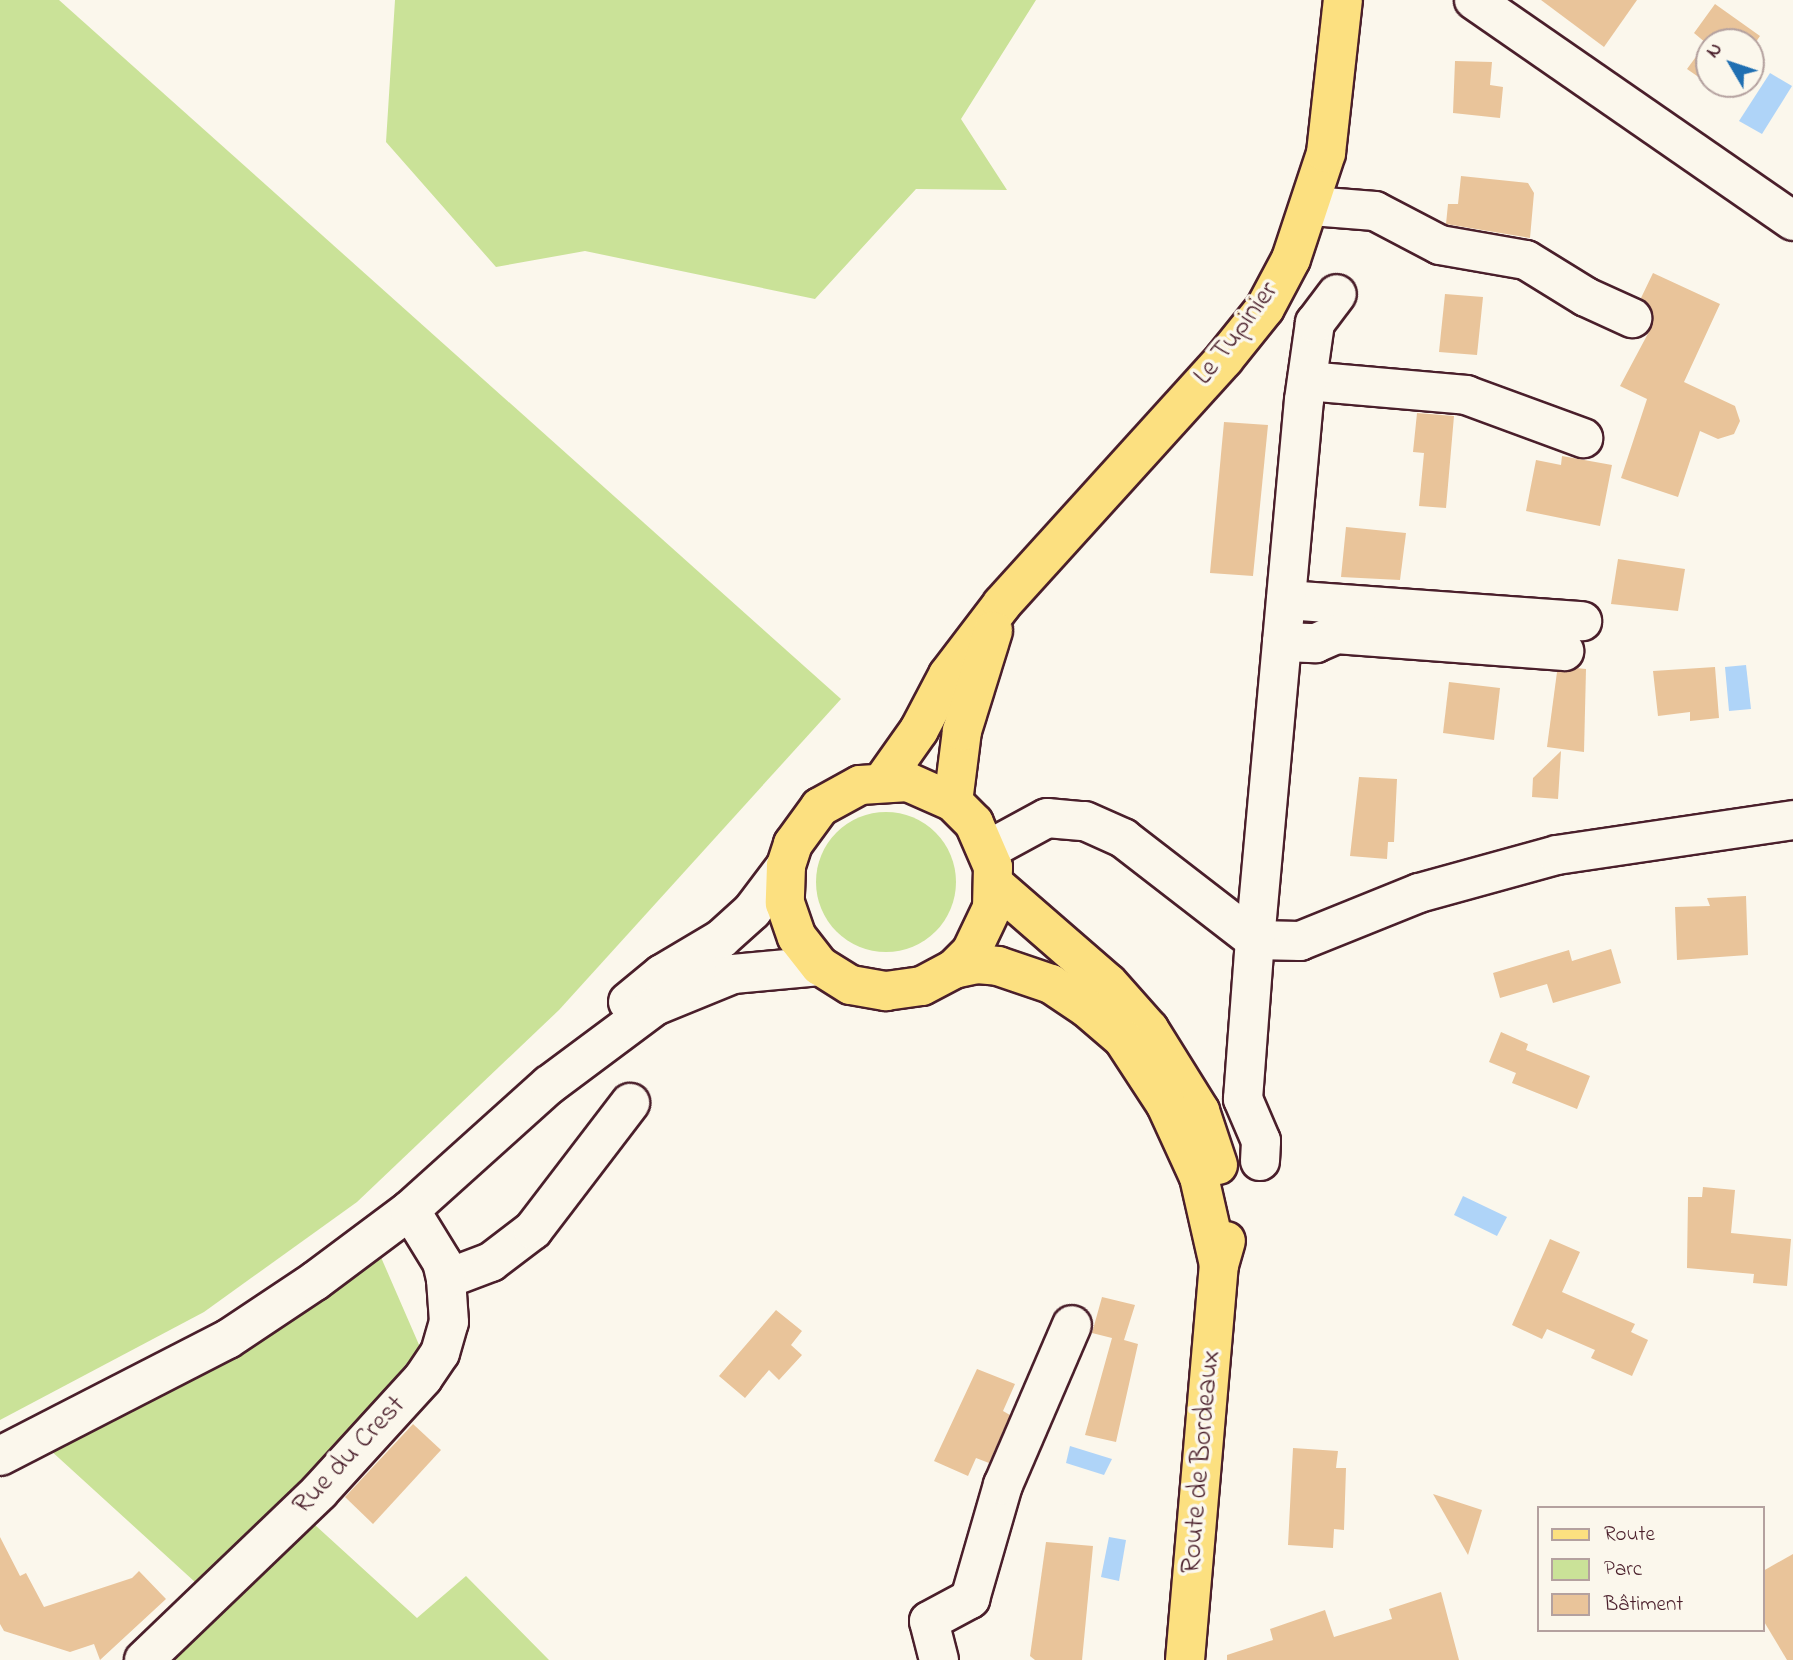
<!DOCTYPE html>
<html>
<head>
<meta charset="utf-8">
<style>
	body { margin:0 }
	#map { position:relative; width:1793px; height:1660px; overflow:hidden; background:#fbf7ec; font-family:"Indie Flower",sans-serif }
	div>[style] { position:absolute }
	.green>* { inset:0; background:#cae298 }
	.round { border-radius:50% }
	.water>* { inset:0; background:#afd4f8 }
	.building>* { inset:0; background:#e9c49a }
	.roads { filter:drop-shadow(2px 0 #4a1f2b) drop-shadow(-2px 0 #4a1f2b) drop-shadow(0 2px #4a1f2b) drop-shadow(0 -2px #4a1f2b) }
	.minor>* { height:38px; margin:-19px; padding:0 19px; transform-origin:19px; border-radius:19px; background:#fbf7ec }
	.major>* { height:38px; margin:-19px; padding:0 19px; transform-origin:19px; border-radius:19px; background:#fce080 }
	span { translate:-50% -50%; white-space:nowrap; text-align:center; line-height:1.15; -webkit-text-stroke:7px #fbf7ec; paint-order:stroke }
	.street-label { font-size:28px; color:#4a1f2b }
	.legend { position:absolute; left:1537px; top:1506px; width:228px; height:126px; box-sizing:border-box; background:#fbf7ec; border:2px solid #b4a19f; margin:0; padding:9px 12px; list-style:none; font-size:21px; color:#4a1f2b }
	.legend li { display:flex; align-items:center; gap:14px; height:35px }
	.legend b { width:35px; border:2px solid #b4a19f }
	.north { position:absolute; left:1695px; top:28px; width:70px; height:70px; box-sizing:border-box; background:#fbf7ec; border:2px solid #b4a19f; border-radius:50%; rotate:309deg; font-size:19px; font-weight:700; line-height:28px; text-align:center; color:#4a1f2b }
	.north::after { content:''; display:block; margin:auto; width:24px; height:32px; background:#1f6fb2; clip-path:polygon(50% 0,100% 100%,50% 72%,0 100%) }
</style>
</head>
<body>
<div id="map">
	<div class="green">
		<i style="clip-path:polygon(0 0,59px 0,841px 699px,559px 1010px,357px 1202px,204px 1312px,0 1420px)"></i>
		<i style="clip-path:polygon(395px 0,1036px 0,961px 119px,1007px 190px,916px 189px,815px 299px,585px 251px,496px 267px,386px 142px)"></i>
		<i class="round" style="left:816px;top:812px;width:140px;height:140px"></i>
		<i style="clip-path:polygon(380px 1255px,420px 1347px,292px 1504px,417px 1618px,466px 1576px,549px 1660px,160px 1660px,218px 1603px,49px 1449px)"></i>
	</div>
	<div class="water">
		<i style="clip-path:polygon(1770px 73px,1792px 86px,1762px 134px,1739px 121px)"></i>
		<i style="clip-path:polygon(1746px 665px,1751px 709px,1729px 711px,1725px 667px)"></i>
		<i style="clip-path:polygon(1463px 1196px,1507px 1217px,1497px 1236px,1454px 1215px)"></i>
		<i style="clip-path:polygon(1070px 1446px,1112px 1459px,1104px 1475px,1066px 1463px)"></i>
		<i style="clip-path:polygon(1109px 1537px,1126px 1540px,1119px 1581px,1101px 1577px)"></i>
	</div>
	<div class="building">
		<i style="clip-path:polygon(1541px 0,1637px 0,1604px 47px)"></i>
		<i style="clip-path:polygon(1715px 4px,1760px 36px,1751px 49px,1751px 42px,1709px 42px,1709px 84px,1725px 84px,1720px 92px,1687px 69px,1706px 43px,1694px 33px)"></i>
		<i style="clip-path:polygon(1455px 61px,1492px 62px,1490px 85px,1503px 87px,1500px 118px,1453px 113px)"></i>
		<i style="clip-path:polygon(1461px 176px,1528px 183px,1534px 193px,1530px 238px,1446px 224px,1448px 204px,1458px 204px)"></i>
		<i style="clip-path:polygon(1653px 273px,1720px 304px,1684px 382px,1735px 406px,1740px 421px,1734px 434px,1718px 439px,1700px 431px,1678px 497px,1621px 478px,1647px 399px,1620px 386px,1652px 326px,1650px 306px,1641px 298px)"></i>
		<i style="clip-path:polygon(1445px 294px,1483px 297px,1477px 355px,1439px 352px)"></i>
		<i style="clip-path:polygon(1417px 413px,1454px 416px,1446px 508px,1419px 506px,1424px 453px,1413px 452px)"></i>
		<i style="clip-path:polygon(1224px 422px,1268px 425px,1253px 576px,1210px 573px)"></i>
		<i style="clip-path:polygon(1562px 456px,1612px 465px,1600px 526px,1526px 511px,1536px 460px,1561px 465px)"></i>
		<i style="clip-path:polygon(1346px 527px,1406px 533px,1400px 580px,1341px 577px)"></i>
		<i style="clip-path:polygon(1618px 559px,1685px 569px,1678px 611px,1611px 604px)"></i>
		<i style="clip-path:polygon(1715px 667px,1719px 718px,1690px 721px,1690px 712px,1658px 716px,1653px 671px)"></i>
		<i style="clip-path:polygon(1576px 668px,1586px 669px,1584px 752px,1547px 747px,1557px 672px)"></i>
		<i style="clip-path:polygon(1449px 682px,1500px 688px,1494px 740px,1443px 733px)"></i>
		<i style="clip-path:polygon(1561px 751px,1558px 799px,1532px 797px,1533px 778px)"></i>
		<i style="clip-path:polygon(1359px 777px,1397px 779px,1394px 842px,1388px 842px,1387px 859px,1350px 856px)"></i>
		<i style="clip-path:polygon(1746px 896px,1748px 955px,1677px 960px,1675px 907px,1710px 906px,1707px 898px)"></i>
		<i style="clip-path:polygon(1611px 949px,1621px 983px,1553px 1003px,1547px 984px,1500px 998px,1493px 973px,1569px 950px,1572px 961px)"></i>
		<i style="clip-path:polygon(1501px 1032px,1528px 1044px,1526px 1050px,1590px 1076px,1577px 1109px,1512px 1083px,1516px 1073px,1489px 1062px)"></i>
		<i style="clip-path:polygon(1703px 1187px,1735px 1190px,1731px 1233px,1791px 1239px,1787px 1286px,1753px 1283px,1754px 1274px,1687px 1268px,1688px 1197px,1702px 1197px)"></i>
		<i style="clip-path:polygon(1550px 1239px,1580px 1252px,1562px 1292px,1635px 1324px,1631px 1332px,1648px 1340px,1632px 1376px,1591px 1358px,1595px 1350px,1547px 1329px,1542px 1339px,1512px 1325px)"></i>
		<i style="clip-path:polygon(1102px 1297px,1135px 1305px,1124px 1340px,1138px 1344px,1116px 1442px,1085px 1435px,1112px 1338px,1092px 1333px)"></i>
		<i style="clip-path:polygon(776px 1310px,802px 1331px,791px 1345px,802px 1355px,779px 1380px,769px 1370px,745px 1398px,719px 1376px)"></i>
		<i style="clip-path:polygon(977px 1369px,1015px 1384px,1003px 1411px,1010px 1415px,989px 1463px,976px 1458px,968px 1476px,934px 1461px)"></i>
		<i style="clip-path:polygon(413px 1424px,441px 1450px,373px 1524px,345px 1497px)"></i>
		<i style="clip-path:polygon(1293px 1448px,1338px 1451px,1336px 1468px,1346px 1468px,1344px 1530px,1334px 1529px,1333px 1548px,1288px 1545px)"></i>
		<i style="clip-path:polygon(1433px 1494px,1482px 1510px,1468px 1555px)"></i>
		<i style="clip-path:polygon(0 1537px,20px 1576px,26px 1573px,44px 1607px,132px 1578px,139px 1571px,166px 1599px,100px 1660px,94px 1644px,70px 1652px,4px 1631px,0 1624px)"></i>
		<i style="clip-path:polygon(1046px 1542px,1093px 1546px,1082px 1660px,1035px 1660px,1030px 1656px)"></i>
		<i style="clip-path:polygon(1793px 1554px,1793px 1660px,1787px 1660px,1763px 1620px,1763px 1571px)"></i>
		<i style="clip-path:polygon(1441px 1592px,1459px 1660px,1227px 1660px,1227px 1655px,1273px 1640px,1270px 1629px,1325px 1610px,1334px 1637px,1392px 1619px,1389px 1609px)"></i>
	</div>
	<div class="roads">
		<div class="minor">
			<i style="left:1474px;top:0;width:388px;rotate:34.7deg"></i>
			<i style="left:1312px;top:206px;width:63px;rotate:4.5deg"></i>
			<i style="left:1375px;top:211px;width:73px;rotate:27.6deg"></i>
			<i style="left:1440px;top:245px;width:87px;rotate:9.9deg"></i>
			<i style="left:1526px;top:260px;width:70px;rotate:31.7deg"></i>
			<i style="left:1586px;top:297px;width:51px;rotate:24.5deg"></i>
			<i style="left:1307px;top:381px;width:160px;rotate:5deg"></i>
			<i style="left:1466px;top:395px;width:125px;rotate:20.2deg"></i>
			<i style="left:1286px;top:600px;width:297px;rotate:4.1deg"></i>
			<i style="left:1282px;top:642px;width:34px;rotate:2deg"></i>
			<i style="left:1316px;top:643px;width:22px;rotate:-24deg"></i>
			<i style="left:1336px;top:634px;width:229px;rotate:4.3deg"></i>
			<i style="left:988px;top:850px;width:67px;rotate:-28.5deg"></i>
			<i style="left:1047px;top:818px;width:38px;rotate:5deg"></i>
			<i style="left:1085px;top:821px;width:42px;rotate:24.1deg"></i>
			<i style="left:1123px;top:838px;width:167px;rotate:37.7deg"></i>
			<i style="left:1255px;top:940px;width:45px;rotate:1.3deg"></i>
			<i style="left:1300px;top:941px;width:128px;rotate:-22deg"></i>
			<i style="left:1419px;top:893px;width:143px;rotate:-15.4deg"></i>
			<i style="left:1557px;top:855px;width:239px;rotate:-8.4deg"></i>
			<i style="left:628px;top:1002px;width:44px;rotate:-39.5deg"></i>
			<i style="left:662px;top:974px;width:69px;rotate:-30.7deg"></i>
			<i style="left:721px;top:939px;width:42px;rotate:-42.1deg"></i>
			<i style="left:752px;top:911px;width:56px;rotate:-52.9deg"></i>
			<i style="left:1260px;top:1161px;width:20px;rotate:-87deg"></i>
			<i style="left:1261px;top:1141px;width:46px;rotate:-113.2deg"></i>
			<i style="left:1243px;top:1099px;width:159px;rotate:-85.7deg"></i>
			<i style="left:1255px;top:940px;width:542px;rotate:-84.82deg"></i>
			<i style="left:1304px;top:400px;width:78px;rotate:-81.9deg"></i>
			<i style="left:1315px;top:323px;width:36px;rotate:-53deg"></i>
			<i style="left:446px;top:1279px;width:48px;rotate:-20.7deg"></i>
			<i style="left:491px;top:1262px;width:53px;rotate:-37.3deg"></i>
			<i style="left:533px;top:1230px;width:160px;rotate:-52.6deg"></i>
			<i style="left:0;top:1456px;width:256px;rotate:-27.2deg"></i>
			<i style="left:228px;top:1339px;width:105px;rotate:-33.7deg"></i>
			<i style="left:315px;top:1281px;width:119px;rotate:-36.8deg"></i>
			<i style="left:410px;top:1210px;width:187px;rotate:-42deg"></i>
			<i style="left:549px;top:1085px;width:132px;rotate:-36.7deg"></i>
			<i style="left:655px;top:1006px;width:84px;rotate:-22.3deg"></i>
			<i style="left:733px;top:974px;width:87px;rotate:-5.3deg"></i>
			<i style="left:144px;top:1660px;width:243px;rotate:-43.8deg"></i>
			<i style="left:319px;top:1492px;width:154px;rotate:-47.6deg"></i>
			<i style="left:423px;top:1378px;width:30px;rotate:-56deg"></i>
			<i style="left:440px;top:1353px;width:32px;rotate:-74deg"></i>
			<i style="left:449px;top:1322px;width:43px;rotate:-94deg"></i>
			<i style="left:446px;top:1279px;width:17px;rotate:-103deg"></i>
			<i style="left:442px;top:1262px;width:61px;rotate:-121.6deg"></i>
			<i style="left:939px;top:1660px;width:40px;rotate:-104.4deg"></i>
			<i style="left:929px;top:1621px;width:47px;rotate:-28.2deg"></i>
			<i style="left:970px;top:1599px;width:119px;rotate:-73.9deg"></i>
			<i style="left:1003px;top:1485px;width:174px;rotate:-66.7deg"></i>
		</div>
		<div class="major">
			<i style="left:883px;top:781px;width:62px;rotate:-54.8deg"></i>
			<i style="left:919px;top:730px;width:62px;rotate:-62.2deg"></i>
			<i style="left:948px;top:675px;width:89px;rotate:-52.7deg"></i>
			<i style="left:1002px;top:604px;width:331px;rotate:-47.8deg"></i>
			<i style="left:1224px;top:359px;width:65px;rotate:-51.2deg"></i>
			<i style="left:1265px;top:308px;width:55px;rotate:-62deg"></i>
			<i style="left:1291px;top:259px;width:112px;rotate:-71.7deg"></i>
			<i style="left:1326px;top:153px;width:154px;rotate:-83.7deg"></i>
			<i style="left:953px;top:802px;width:72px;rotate:-82.8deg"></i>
			<i style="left:962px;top:731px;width:105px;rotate:-72.8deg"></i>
			<i style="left:994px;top:884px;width:151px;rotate:41deg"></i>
			<i style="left:1108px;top:983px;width:62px;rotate:48.3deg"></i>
			<i style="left:1149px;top:1029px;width:97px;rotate:58.1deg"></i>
			<i style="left:1200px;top:1111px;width:57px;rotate:71.6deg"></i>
			<i style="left:954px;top:969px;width:24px;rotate:-45deg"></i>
			<i style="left:971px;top:952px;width:49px;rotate:-64.5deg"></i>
			<i style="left:992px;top:908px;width:41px;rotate:-88.6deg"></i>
			<i style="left:993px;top:867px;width:48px;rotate:-113.4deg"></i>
			<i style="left:974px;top:823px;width:30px;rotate:-135deg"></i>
			<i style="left:953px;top:802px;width:49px;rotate:-156deg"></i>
			<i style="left:908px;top:782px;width:48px;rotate:176.4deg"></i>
			<i style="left:860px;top:785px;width:46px;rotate:151.2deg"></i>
			<i style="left:820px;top:807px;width:46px;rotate:126.1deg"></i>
			<i style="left:793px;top:844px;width:23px;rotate:108deg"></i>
			<i style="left:786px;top:866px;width:37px;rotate:92deg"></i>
			<i style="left:785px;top:903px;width:36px;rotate:71deg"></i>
			<i style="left:797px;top:937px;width:37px;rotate:52deg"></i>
			<i style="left:820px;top:966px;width:36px;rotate:32deg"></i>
			<i style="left:851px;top:985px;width:36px;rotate:10deg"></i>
			<i style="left:886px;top:991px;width:36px;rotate:-8deg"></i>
			<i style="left:922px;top:986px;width:36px;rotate:-28deg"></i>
			<i style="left:954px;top:969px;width:24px;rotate:-12deg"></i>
			<i style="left:977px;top:964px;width:21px;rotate:5deg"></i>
			<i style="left:998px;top:966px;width:56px;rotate:18.8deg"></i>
			<i style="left:1051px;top:984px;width:43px;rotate:33.7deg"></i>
			<i style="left:1087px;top:1008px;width:48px;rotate:40.7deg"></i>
			<i style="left:1123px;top:1039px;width:79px;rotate:56.9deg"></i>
			<i style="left:1166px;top:1105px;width:79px;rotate:65.4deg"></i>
			<i style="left:1199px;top:1177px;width:90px;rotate:77.2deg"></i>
			<i style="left:1185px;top:1660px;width:396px;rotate:-85.1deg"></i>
			<i style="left:1219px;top:1265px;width:25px;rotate:-74deg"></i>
		</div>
	</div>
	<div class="street-label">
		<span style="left:1237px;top:334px;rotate:-53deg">Le Tupinier</span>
		<span style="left:350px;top:1456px;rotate:-47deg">Rue du Crest</span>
		<span style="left:1202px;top:1462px;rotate:-85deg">Route de Bordeaux</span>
	</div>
	<ul class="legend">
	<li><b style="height:9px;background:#fce080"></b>Route</li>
	<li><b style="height:19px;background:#cae298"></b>Parc</li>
	<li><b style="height:19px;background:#e9c49a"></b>Bâtiment</li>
	</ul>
	<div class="north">N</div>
</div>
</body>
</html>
